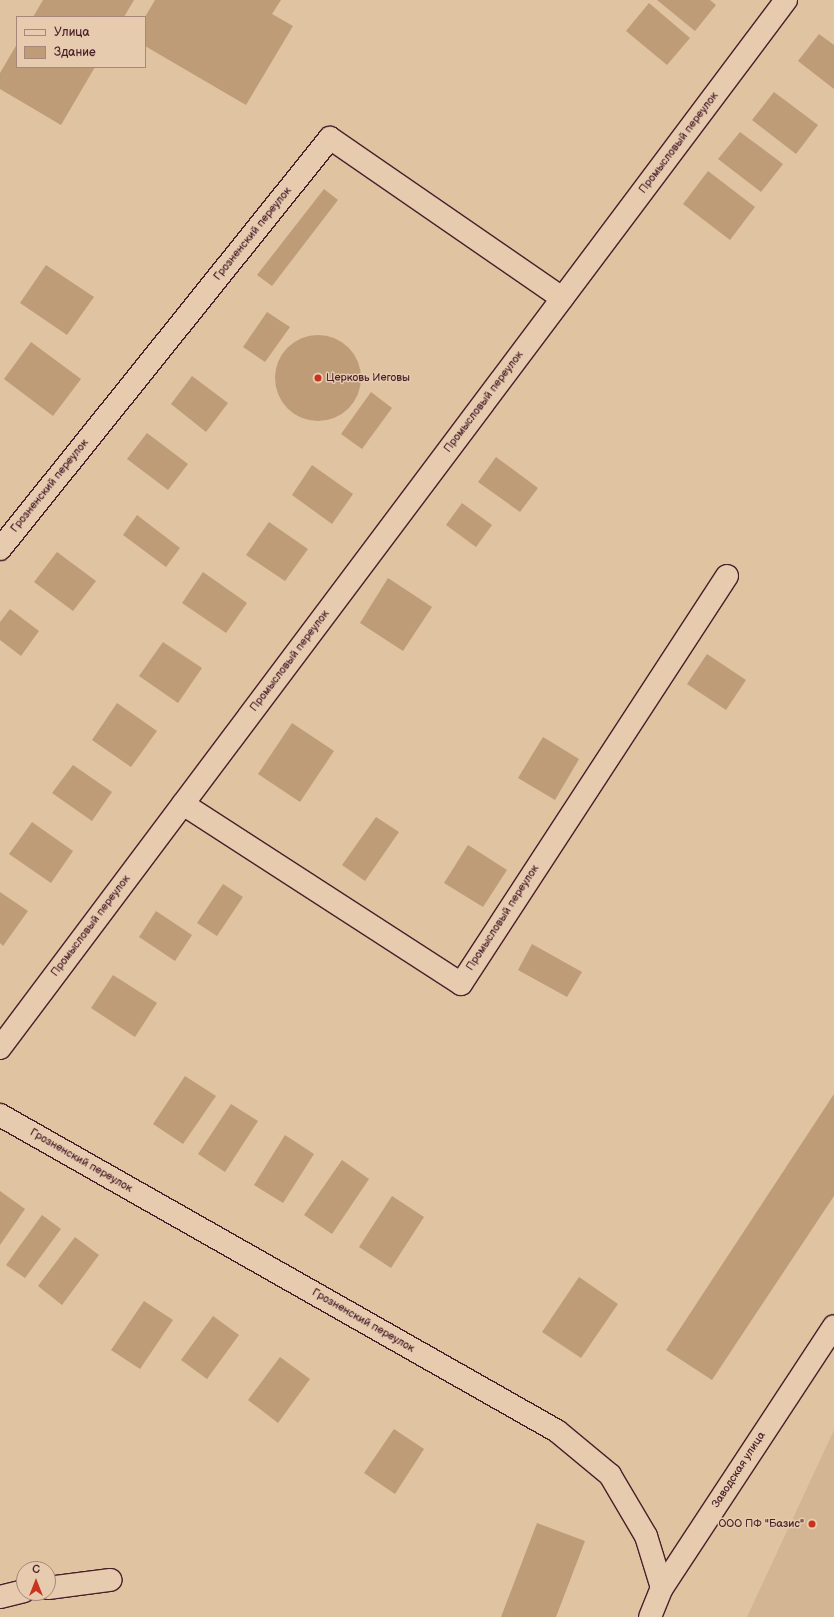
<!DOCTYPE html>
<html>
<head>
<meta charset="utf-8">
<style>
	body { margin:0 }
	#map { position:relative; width:834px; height:1617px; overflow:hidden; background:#e0c3a1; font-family:"Balsamiq Sans",sans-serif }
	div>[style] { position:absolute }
	.built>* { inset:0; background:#d3b493 }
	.building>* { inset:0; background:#be9c78 }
	.round { border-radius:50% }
	.roads { filter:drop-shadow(1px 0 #4a1f2b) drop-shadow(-1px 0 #4a1f2b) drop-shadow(0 1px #4a1f2b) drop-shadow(0 -1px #4a1f2b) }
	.minor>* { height:22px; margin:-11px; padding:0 11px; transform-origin:11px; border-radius:11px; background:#e6cbae }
	.dots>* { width:11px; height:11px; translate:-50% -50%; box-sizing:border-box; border:2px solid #e6cbae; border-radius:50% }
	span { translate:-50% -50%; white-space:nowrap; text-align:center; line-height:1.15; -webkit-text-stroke:3px #e6cbae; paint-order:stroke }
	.street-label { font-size:11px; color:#4a1f2b }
	.poi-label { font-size:11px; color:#4a1f2b }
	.left { translate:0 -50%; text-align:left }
	.right { translate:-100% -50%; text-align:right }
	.legend { position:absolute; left:16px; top:16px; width:130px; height:52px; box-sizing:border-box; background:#e6cbae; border:1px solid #a8867a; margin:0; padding:5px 7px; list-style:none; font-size:12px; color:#4a1f2b }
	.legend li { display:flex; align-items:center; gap:8px; height:20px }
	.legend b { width:20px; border:1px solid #a8867a }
	.north { position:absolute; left:16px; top:1561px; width:40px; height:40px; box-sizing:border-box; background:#e6cbae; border:1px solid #a8867a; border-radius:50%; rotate:0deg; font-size:11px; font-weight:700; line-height:16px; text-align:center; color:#4a1f2b }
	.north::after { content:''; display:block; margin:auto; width:14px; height:18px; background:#c8321e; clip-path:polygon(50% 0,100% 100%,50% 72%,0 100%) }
</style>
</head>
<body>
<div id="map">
	<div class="built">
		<i style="clip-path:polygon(834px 1430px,834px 1617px,747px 1617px)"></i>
	</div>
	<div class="building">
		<i style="clip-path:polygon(43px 0,134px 0,124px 17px,33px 17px)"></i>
		<i style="clip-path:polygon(155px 0,281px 0,272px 14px,293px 26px,246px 105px,145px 46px,145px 17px)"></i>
		<i style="clip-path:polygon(657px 0,710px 0,716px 5px,695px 31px)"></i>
		<i style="clip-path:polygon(649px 3px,690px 38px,667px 65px,626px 31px)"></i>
		<i style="clip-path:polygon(819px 34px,834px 45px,834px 89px,798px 61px)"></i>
		<i style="clip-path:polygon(17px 44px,17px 67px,95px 67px,61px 125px,0 89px,0 73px)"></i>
		<i style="clip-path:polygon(774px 92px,818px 125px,796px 154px,752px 120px)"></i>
		<i style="clip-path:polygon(740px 132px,783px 164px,761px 192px,718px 159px)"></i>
		<i style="clip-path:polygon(708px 171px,755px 207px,730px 240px,683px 204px)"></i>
		<i style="clip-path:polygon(324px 189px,338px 200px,272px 286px,257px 275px)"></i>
		<i style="clip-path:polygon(46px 265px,94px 297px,67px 335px,20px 303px)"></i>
		<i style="clip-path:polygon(267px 312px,290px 327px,265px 362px,243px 347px)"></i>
		<i class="round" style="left:275px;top:335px;width:86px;height:86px"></i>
		<i style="clip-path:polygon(31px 342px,81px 379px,53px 416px,4px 379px)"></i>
		<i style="clip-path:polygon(192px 376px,228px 403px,206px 432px,171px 404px)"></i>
		<i style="clip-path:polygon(371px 392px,392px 408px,362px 449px,341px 434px)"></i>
		<i style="clip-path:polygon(147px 433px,188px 464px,168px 490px,127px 459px)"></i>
		<i style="clip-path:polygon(496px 457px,538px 488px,520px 512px,478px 482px)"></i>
		<i style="clip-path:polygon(312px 465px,353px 494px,332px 524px,292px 495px)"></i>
		<i style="clip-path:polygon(462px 503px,492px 525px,476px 547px,446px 525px)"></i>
		<i style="clip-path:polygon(137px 515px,180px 548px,166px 567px,123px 535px)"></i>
		<i style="clip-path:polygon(269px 522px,308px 549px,285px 581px,246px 555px)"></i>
		<i style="clip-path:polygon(57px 552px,96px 581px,73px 611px,34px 582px)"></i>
		<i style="clip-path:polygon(203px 572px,247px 603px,226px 633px,182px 603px)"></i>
		<i style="clip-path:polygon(388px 578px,432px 607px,403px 651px,360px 623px)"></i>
		<i style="clip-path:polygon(10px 609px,39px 631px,21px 656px,0 640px,0 622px)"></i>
		<i style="clip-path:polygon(163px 642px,202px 668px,178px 703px,139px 676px)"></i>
		<i style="clip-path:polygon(707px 654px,746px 680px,726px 710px,687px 684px)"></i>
		<i style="clip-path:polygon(117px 703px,157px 731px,131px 767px,92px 740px)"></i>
		<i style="clip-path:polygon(292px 723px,334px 751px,300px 802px,258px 774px)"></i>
		<i style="clip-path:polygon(543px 737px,579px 759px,555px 800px,518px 778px)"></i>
		<i style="clip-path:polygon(73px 765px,112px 792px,92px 821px,52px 793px)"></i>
		<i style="clip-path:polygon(376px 817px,399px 832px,365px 881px,342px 865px)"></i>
		<i style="clip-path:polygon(32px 822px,73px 851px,51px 883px,9px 854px)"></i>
		<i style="clip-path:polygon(468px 845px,507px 870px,483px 907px,444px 883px)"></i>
		<i style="clip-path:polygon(223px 884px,243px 897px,217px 936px,197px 923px)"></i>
		<i style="clip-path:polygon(0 892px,28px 911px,3px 946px,0 943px)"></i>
		<i style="clip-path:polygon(156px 911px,192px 935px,175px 961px,139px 937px)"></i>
		<i style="clip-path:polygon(532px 944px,582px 972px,567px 997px,518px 970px)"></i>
		<i style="clip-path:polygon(113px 975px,157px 1003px,135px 1037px,91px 1008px)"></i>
		<i style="clip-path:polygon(185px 1076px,216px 1096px,183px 1144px,153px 1124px)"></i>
		<i style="clip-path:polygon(834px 1094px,834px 1196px,712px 1380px,666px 1350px)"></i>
		<i style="clip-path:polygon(231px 1104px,258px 1121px,225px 1172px,198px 1154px)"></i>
		<i style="clip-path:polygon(285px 1135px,314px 1154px,283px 1203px,254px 1185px)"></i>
		<i style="clip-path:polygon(342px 1160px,369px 1179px,332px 1234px,304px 1215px)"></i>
		<i style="clip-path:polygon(0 1191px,25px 1209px,0 1245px)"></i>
		<i style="clip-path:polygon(392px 1196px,424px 1217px,391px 1268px,359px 1247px)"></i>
		<i style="clip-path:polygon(42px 1215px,61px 1229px,25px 1278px,6px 1265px)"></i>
		<i style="clip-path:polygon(75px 1237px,99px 1255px,62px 1305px,38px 1286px)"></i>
		<i style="clip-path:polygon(579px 1277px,618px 1304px,581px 1358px,542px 1332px)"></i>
		<i style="clip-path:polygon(144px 1301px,173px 1320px,140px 1369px,111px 1350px)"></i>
		<i style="clip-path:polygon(213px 1316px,239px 1335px,207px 1379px,181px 1360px)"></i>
		<i style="clip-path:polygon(280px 1357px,310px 1379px,278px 1423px,248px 1400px)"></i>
		<i style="clip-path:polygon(394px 1429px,424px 1449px,395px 1494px,364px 1473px)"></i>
		<i style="clip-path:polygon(537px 1523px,585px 1541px,556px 1617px,501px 1617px)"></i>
	</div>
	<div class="roads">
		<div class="minor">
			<i style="left:0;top:549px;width:527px;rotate:-51.24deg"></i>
			<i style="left:330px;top:138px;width:282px;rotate:34.6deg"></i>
			<i style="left:183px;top:804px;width:331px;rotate:32.9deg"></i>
			<i style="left:461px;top:984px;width:487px;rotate:-56.9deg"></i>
			<i style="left:0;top:1048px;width:1310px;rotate:-53.13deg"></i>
			<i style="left:0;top:1115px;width:640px;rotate:29.57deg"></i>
			<i style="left:557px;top:1431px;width:69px;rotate:39.7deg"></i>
			<i style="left:610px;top:1475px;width:71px;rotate:59.5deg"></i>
			<i style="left:646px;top:1536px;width:54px;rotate:72.9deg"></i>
			<i style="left:48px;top:1588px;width:63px;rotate:-7.4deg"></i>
			<i style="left:0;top:1597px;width:25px;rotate:-14deg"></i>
			<i style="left:650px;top:1617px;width:31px;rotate:-68deg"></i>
			<i style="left:662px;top:1588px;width:313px;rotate:-56.7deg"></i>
		</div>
	</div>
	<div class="dots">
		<i style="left:318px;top:378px;background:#c8321e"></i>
		<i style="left:812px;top:1524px;background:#c8321e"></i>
	</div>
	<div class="street-label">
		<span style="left:679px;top:143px;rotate:-53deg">Промысловый переулок</span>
		<span style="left:253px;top:234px;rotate:-51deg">Грозненский переулок</span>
		<span style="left:484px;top:402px;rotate:-53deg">Промысловый переулок</span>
		<span style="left:50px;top:486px;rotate:-51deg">Грозненский переулок</span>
		<span style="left:290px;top:661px;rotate:-53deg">Промысловый переулок</span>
		<span style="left:503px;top:918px;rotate:-57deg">Промысловый переулок</span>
		<span style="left:91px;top:926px;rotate:-53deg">Промысловый переулок</span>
		<span style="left:81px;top:1161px;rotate:30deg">Грозненский переулок</span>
		<span style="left:363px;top:1321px;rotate:30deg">Грозненский переулок</span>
		<span style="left:739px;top:1470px;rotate:-57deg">Заводская улица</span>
	</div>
	<div class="poi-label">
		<span class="left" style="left:326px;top:378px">Церковь Иеговы</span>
		<span class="right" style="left:804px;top:1524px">ООО ПФ "Базис"</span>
	</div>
	<ul class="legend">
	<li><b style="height:5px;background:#e6cbae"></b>Улица</li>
	<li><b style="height:11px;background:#be9c78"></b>Здание</li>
	</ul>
	<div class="north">С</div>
</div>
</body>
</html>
